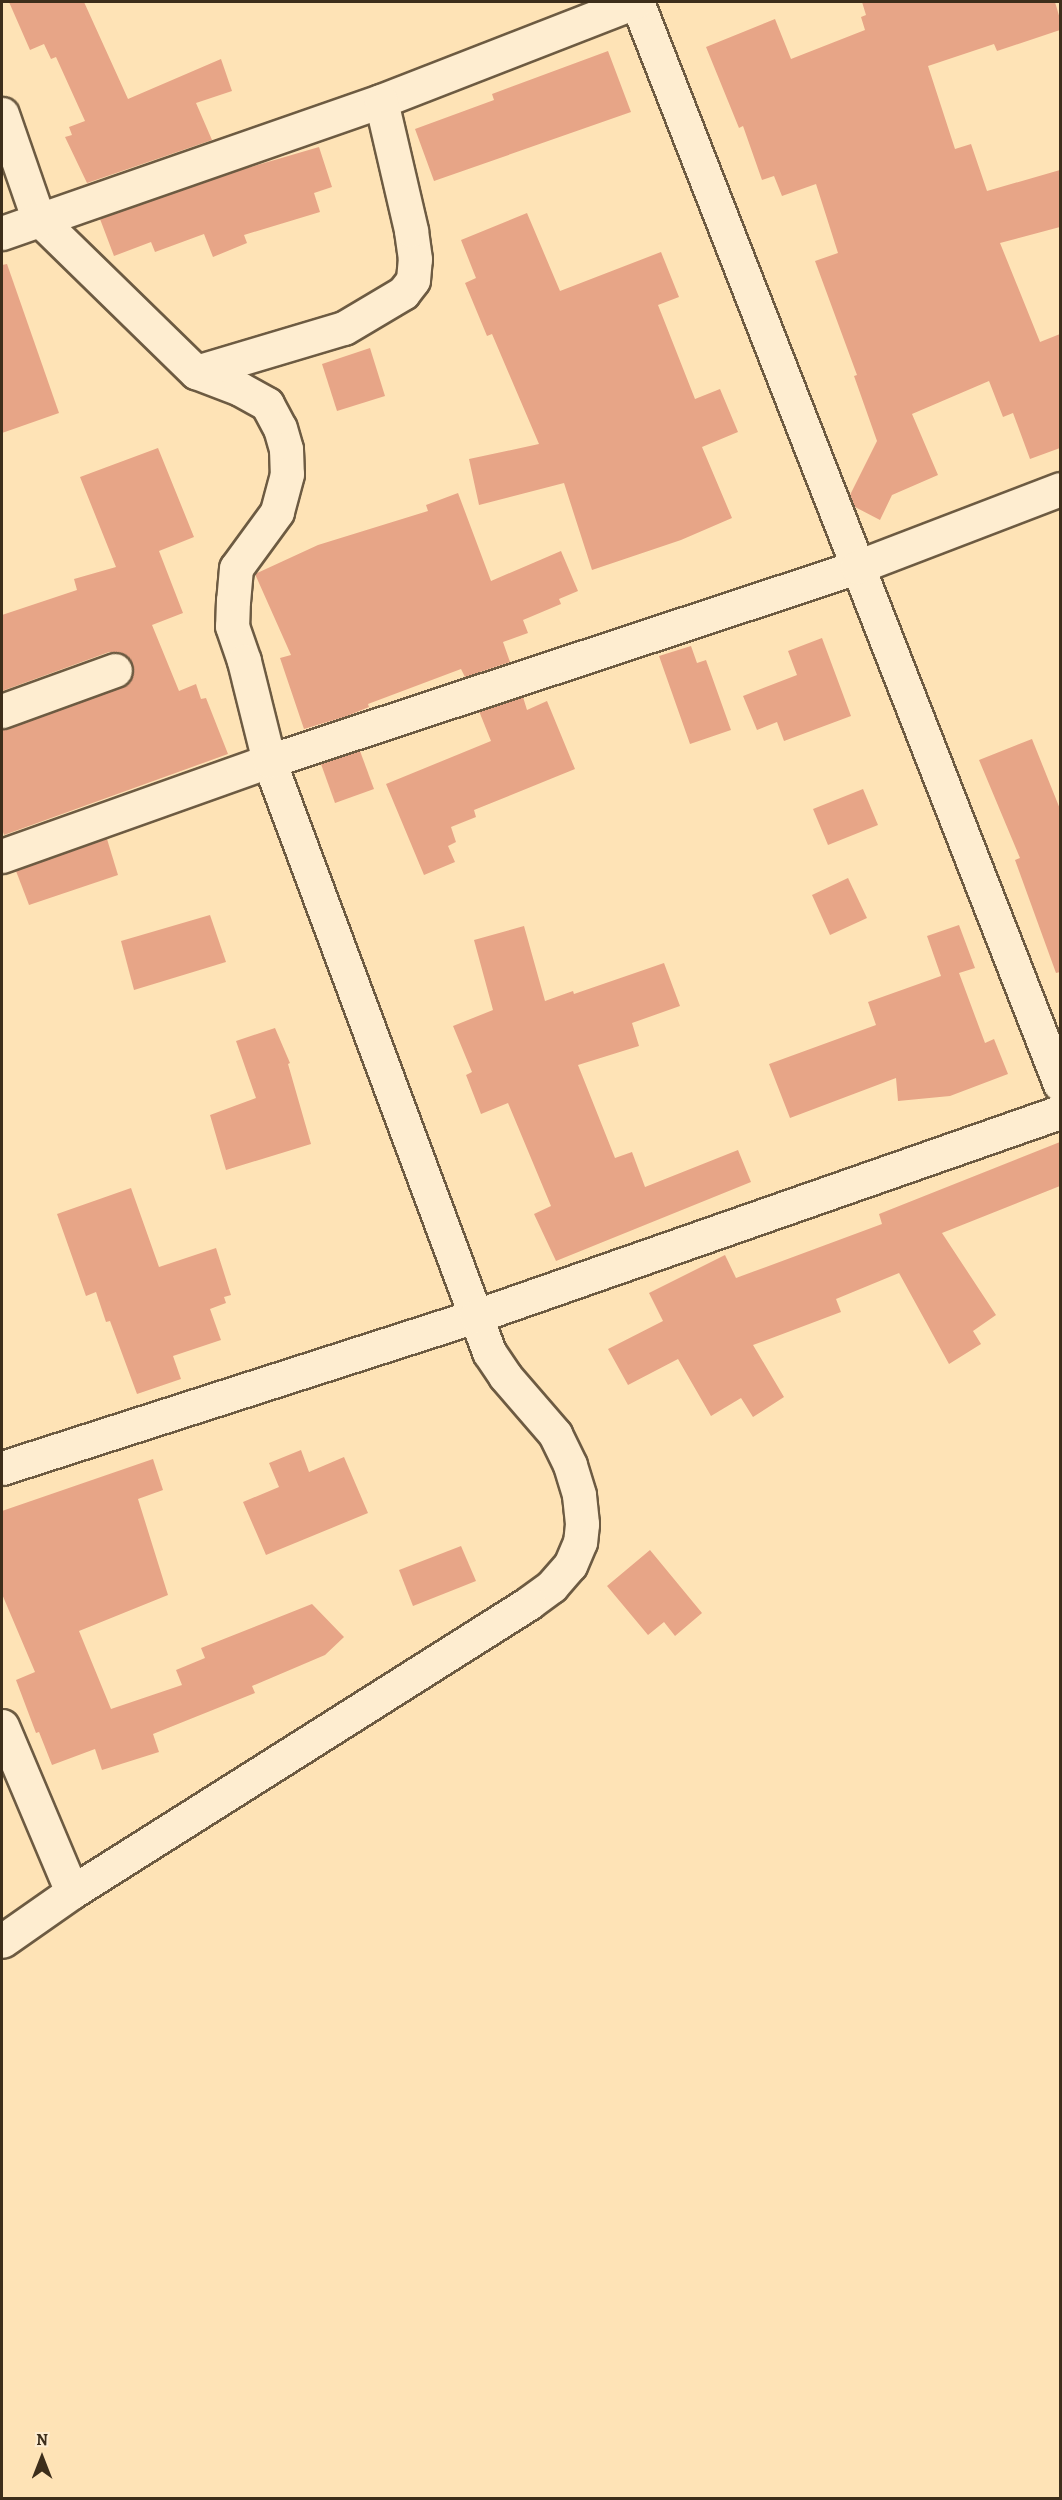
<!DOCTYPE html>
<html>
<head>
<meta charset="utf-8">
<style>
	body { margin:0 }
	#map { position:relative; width:1062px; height:2500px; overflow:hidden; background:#fee3b6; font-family:Alegreya,serif }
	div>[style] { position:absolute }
	.building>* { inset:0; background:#e7a587 }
	.roads { filter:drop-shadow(2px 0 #6d5b42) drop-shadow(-2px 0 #6d5b42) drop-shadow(0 2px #6d5b42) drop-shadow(0 -2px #6d5b42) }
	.minor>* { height:33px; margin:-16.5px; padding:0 16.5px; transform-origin:16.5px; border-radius:16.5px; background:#feedd0 }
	span { translate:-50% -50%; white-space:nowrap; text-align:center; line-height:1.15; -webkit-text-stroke:4.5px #feedd0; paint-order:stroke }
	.frame { position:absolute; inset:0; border:3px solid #3d2e1b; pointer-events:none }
	.north { position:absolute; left:12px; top:2428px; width:60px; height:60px; -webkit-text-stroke:4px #feedd0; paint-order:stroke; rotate:0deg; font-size:16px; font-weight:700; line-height:24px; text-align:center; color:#3d2e1b }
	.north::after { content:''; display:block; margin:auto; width:21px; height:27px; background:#3d2e1b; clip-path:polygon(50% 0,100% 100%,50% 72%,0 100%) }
</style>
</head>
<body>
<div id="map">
	<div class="building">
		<i style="clip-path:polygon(9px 2px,84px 2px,128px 99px,221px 59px,232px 91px,196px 103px,212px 140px,87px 183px,65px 137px,72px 135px,69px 127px,85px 121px,56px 57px,51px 59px,44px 44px,30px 50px)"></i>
		<i style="clip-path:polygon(862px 2px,1055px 2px,1060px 19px,1060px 30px,997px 51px,994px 44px,928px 66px,955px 149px,971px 144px,987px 191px,1060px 170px,1060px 227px,1000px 243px,1040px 342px,1060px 334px,1060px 448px,1030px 459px,1013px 413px,1003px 417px,989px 381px,912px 414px,938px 475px,892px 495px,880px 520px,855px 507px,850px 495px,877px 441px,854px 376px,857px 375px,815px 261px,838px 253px,816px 184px,782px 196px,774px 176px,762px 180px,743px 126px,739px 128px,706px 47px,775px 19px,791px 59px,865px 30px,861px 17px,866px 15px)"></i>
		<i style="clip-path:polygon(608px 51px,631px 112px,434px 181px,415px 129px,494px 100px,492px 94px)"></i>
		<i style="clip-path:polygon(319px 147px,332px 187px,314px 193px,320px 212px,244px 235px,247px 243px,213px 257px,204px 234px,155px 252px,151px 242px,114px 256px,100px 219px,244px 169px)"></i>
		<i style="clip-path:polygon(527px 213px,560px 291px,661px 252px,679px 297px,658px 305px,695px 399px,720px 389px,738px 432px,702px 447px,732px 518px,681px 540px,592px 570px,564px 483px,479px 505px,469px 459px,539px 444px,492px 334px,487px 336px,465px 283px,476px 278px,461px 240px)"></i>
		<i style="clip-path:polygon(7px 264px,59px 413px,2px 433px,2px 265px)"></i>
		<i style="clip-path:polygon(370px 348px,385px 396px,337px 411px,322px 364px)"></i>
		<i style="clip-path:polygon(158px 448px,194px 537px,159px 551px,183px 613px,152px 625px,179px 691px,196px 684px,201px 699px,206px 698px,228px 754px,4px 835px,2px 829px,2px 729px,121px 688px,130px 682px,133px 673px,132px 663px,127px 656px,119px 652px,109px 652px,2px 691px,2px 615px,77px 590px,74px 579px,116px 567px,80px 477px)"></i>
		<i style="clip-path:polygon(458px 493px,491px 581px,561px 551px,578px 591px,559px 599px,561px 604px,523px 620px,528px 633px,503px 642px,510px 662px,465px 677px,461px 669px,368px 704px,369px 707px,347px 716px,304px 729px,280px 658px,291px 655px,255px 574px,318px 545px,428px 511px,426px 505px)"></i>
		<i style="clip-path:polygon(822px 638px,851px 716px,784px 741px,777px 722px,757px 730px,743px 696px,797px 675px,788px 651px)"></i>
		<i style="clip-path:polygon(691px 646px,697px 663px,706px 660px,731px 730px,690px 744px,659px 656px)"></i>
		<i style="clip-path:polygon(523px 697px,527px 710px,547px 701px,575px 769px,474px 810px,476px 817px,451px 827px,456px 842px,448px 846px,455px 862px,424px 875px,386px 784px,491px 741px,479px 711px)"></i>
		<i style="clip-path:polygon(1032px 739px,1060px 809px,1060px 972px,1056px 973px,1015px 860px,1020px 858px,979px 760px)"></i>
		<i style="clip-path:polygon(360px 751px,374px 789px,335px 803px,321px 764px)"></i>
		<i style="clip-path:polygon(863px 789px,878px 825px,828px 845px,813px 809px)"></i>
		<i style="clip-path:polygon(107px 839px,118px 875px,29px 905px,16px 871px)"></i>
		<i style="clip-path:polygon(848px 878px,867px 918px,830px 935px,812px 895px)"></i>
		<i style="clip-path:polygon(210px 915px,226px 962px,134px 990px,121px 941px)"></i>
		<i style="clip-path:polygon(959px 925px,975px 968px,959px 973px,985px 1043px,994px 1039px,1008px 1074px,950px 1096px,898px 1101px,896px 1078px,790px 1118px,769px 1064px,876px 1025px,868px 1002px,941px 976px,927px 936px)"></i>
		<i style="clip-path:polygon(524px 926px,545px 1001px,573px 991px,574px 994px,664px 963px,680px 1006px,632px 1023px,639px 1046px,578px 1065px,615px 1158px,632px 1152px,645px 1187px,738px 1150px,751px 1182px,556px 1261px,534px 1214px,551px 1206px,508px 1103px,481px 1114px,466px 1075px,472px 1072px,453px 1026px,493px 1010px,474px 940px)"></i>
		<i style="clip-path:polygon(275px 1028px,290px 1063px,288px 1064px,311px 1144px,226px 1170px,210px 1115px,256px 1098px,236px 1041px)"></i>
		<i style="clip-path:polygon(1060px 1142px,1060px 1186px,942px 1233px,996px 1315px,973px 1331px,981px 1344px,949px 1364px,899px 1273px,836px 1299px,841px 1312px,753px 1345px,784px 1397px,753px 1417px,741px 1398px,711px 1416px,678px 1359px,628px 1385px,608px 1349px,663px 1321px,649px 1293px,725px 1255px,736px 1278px,882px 1224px,879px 1214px)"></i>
		<i style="clip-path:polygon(131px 1188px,159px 1267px,216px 1248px,231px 1295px,224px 1297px,226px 1303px,210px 1309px,221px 1340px,173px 1356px,181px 1379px,137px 1394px,110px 1321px,106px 1322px,96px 1292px,86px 1296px,57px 1214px)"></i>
		<i style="clip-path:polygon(301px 1450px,309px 1472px,344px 1457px,368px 1513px,266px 1555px,243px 1502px,279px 1487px,269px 1463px)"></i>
		<i style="clip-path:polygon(153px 1459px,163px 1490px,138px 1499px,168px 1595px,79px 1631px,111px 1709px,182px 1685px,176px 1670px,205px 1658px,201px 1648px,312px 1604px,344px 1637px,325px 1655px,252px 1686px,255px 1693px,153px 1734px,159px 1752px,102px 1770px,95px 1749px,52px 1765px,39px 1732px,36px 1733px,16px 1680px,35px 1672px,2px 1594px,2px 1511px)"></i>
		<i style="clip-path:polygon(461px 1546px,476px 1581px,413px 1606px,399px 1570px)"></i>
		<i style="clip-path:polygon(650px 1550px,702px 1613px,675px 1636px,664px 1622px,648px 1635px,607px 1586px)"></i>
	</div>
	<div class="roads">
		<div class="minor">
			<i style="left:637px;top:2px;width:1162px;rotate:68.65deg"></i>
			<i style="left:2px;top:114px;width:110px;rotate:70.9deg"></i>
			<i style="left:38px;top:218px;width:221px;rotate:44.3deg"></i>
			<i style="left:196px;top:372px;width:47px;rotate:21.1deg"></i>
			<i style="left:240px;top:389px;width:31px;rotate:29deg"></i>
			<i style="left:267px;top:404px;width:27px;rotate:62deg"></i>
			<i style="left:280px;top:428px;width:22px;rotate:74deg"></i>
			<i style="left:286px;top:449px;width:25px;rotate:88deg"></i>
			<i style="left:287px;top:474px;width:39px;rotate:105deg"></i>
			<i style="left:277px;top:512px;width:69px;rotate:126.2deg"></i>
			<i style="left:236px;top:568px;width:32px;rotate:95deg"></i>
			<i style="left:233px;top:600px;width:26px;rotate:92deg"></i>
			<i style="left:232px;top:626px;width:37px;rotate:71deg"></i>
			<i style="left:244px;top:661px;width:103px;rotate:76deg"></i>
			<i style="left:269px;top:761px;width:631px;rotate:69.58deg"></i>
			<i style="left:489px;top:1352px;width:29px;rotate:56deg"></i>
			<i style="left:505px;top:1376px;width:77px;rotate:49.2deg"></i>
			<i style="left:555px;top:1434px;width:34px;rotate:64deg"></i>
			<i style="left:570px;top:1465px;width:31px;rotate:73deg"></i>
			<i style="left:579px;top:1495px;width:29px;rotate:84deg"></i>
			<i style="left:582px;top:1524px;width:18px;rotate:96deg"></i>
			<i style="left:580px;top:1542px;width:25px;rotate:113deg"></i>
			<i style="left:570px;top:1565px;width:28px;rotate:131deg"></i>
			<i style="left:552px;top:1586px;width:29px;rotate:144deg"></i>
			<i style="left:529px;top:1603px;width:541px;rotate:147.69deg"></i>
			<i style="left:72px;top:1892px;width:85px;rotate:145deg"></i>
			<i style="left:2px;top:233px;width:401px;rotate:-19.2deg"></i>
			<i style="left:381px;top:101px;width:273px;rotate:-21.3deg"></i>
			<i style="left:196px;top:372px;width:154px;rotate:-16.6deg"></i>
			<i style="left:344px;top:328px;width:69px;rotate:-30.7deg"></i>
			<i style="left:403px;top:293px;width:16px;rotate:-52deg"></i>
			<i style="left:413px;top:280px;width:21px;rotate:-85deg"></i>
			<i style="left:415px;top:259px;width:29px;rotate:-98deg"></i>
			<i style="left:411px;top:230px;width:132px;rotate:-103.1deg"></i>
			<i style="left:2px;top:711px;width:120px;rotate:-19.9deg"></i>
			<i style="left:2px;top:856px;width:283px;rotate:-19.6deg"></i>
			<i style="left:269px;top:761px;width:619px;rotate:-18.26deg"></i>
			<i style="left:857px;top:567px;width:217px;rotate:-21deg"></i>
			<i style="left:2px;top:1468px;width:498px;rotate:-17.8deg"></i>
			<i style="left:476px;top:1316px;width:619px;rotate:-19.26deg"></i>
			<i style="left:2px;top:1726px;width:180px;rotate:67.1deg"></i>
		</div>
	</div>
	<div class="frame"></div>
	<div class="north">N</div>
</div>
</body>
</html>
